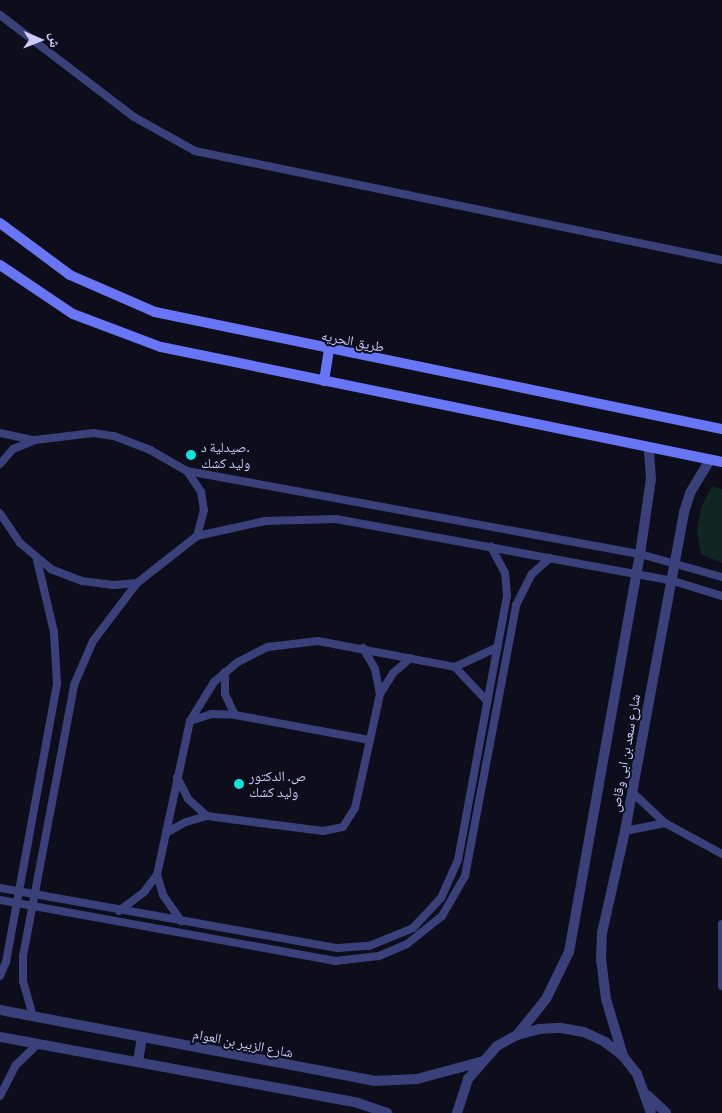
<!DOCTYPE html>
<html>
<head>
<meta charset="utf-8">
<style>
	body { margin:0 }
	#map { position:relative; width:722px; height:1113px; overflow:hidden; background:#0d0d1c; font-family:Commissioner,"Noto Naskh Arabic",sans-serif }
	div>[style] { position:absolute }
	.green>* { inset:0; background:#102622 }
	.minor>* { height:8px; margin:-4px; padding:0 4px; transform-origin:4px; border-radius:4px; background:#3a4079 }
	.tertiary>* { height:10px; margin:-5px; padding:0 5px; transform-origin:5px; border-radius:5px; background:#3a4079 }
	.secondary>* { height:10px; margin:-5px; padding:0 5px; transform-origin:5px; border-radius:5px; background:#6876f6 }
	.dots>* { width:14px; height:14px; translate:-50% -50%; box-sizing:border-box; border:2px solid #0d0d1c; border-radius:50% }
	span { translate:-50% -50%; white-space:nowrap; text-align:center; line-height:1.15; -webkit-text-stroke:4px #0d0d1c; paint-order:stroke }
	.street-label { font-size:14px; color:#cbccfc }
	.poi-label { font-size:14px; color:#cbccfc }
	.left { translate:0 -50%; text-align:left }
	.north { position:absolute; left:15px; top:15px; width:50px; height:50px; -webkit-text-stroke:4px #0d0d1c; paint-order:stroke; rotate:91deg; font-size:14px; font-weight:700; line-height:20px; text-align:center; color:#cbccfc }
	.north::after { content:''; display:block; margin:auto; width:18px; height:22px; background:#cbccfc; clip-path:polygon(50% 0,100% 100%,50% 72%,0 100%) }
</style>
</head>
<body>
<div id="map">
	<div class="green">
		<i style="clip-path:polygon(712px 486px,722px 489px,722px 563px,701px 554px,697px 531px,701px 507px)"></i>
	</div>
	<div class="minor">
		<i style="left:0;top:15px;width:168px;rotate:37.3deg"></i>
		<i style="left:134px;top:117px;width:70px;rotate:29.1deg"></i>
		<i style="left:195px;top:151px;width:538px;rotate:11.69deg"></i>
		<i style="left:0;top:433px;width:34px;rotate:12deg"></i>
		<i style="left:0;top:464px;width:20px;rotate:-49deg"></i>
		<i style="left:13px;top:449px;width:24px;rotate:-22deg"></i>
		<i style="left:35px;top:440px;width:59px;rotate:-6.8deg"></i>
		<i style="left:94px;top:433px;width:20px;rotate:9deg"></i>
		<i style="left:114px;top:436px;width:39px;rotate:21deg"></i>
		<i style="left:150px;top:450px;width:43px;rotate:29.6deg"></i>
		<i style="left:187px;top:471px;width:25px;rotate:56deg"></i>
		<i style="left:201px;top:492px;width:18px;rotate:81deg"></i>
		<i style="left:204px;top:510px;width:27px;rotate:105deg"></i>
		<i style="left:197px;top:536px;width:76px;rotate:141.9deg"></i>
		<i style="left:137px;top:583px;width:23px;rotate:175deg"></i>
		<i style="left:114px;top:585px;width:32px;rotate:-173deg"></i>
		<i style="left:82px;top:581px;width:33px;rotate:-159deg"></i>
		<i style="left:51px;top:569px;width:40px;rotate:-140deg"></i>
		<i style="left:20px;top:543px;width:36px;rotate:-124deg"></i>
		<i style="left:187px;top:471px;width:461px;rotate:10.4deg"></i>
		<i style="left:640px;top:554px;width:85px;rotate:15.7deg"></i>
		<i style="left:197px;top:536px;width:70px;rotate:-12.4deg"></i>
		<i style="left:265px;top:521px;width:71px;rotate:-1.6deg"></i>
		<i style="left:336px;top:519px;width:340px;rotate:10.4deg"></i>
		<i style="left:670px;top:580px;width:54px;rotate:17.1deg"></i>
		<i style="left:363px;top:648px;width:24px;rotate:60deg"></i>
		<i style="left:375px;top:669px;width:25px;rotate:79deg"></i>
		<i style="left:455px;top:667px;width:47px;rotate:46.7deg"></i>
		<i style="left:225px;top:672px;width:22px;rotate:90deg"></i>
		<i style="left:225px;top:694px;width:23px;rotate:65deg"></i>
		<i style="left:190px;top:721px;width:23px;rotate:-18deg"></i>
		<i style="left:212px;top:714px;width:23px;rotate:2deg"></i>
		<i style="left:235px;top:715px;width:137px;rotate:10.5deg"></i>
		<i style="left:177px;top:777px;width:25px;rotate:63deg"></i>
		<i style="left:188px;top:799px;width:25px;rotate:42deg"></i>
		<i style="left:632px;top:792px;width:45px;rotate:43.2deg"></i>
		<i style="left:665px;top:823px;width:65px;rotate:28.5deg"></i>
		<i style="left:625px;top:831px;width:41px;rotate:-11.3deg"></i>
		<i style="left:166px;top:833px;width:23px;rotate:-29deg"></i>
		<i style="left:186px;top:822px;width:22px;rotate:-16deg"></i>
		<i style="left:207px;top:816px;width:117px;rotate:7.4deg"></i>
		<i style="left:323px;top:831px;width:20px;rotate:-11deg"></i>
		<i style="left:343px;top:827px;width:22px;rotate:-58deg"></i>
		<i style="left:355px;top:808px;width:117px;rotate:-77.6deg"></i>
		<i style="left:380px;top:694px;width:25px;rotate:-58deg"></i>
		<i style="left:393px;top:673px;width:23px;rotate:-40deg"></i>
		<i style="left:157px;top:875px;width:21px;rotate:73deg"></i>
		<i style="left:163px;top:895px;width:32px;rotate:55deg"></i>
		<i style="left:0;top:888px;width:343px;rotate:10.1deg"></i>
		<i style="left:338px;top:948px;width:31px;rotate:-4deg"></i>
		<i style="left:369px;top:946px;width:48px;rotate:-22.2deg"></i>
		<i style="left:413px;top:928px;width:41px;rotate:-47deg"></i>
		<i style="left:441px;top:898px;width:42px;rotate:-65.9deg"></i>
		<i style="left:458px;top:860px;width:269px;rotate:-79.5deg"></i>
		<i style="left:507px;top:595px;width:22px;rotate:-95deg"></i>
		<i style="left:505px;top:573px;width:30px;rotate:-118deg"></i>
		<i style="left:0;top:900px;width:341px;rotate:10.3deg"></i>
		<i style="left:335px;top:961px;width:44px;rotate:-6.5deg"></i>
		<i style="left:379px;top:956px;width:30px;rotate:-23deg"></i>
		<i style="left:407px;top:944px;width:45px;rotate:-38.7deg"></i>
		<i style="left:442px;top:916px;width:46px;rotate:-60.1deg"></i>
		<i style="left:465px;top:876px;width:276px;rotate:-79.3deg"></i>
		<i style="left:516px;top:605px;width:35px;rotate:-63deg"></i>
		<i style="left:532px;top:574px;width:24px;rotate:-42deg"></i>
		<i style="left:119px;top:911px;width:31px;rotate:-37deg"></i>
		<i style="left:144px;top:892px;width:21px;rotate:-53deg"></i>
		<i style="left:157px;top:875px;width:157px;rotate:-77.9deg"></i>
		<i style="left:190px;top:721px;width:46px;rotate:-58.4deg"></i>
		<i style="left:214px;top:682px;width:31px;rotate:-40deg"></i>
		<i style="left:238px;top:662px;width:34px;rotate:-27deg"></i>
		<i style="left:268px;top:647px;width:50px;rotate:-6.8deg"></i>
		<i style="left:318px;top:641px;width:139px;rotate:10.7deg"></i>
		<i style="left:455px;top:667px;width:47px;rotate:-24.9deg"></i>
		<i style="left:722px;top:924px;width:62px;rotate:90deg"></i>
		<i style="left:0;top:976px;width:15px;rotate:-67deg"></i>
		<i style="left:6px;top:962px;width:284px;rotate:-79.6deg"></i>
		<i style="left:57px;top:683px;width:51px;rotate:-93.4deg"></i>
		<i style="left:54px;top:632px;width:74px;rotate:-103.3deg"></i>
		<i style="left:33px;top:1016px;width:36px;rotate:-106deg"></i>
		<i style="left:23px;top:981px;width:25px;rotate:-90deg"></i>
		<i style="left:23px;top:956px;width:276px;rotate:-79.3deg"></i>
		<i style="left:74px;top:685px;width:48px;rotate:-66.6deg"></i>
		<i style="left:93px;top:641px;width:73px;rotate:-52.8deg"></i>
		<i style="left:0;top:1096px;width:35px;rotate:-63deg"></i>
		<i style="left:16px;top:1065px;width:30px;rotate:-44deg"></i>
	</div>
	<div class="tertiary">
		<i style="left:0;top:1010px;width:381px;rotate:10.7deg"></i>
		<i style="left:374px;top:1081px;width:43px;rotate:-2.7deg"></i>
		<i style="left:417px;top:1079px;width:65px;rotate:-15.1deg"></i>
		<i style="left:517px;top:1035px;width:46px;rotate:-51.1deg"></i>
		<i style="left:546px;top:999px;width:52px;rotate:-63.9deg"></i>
		<i style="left:569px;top:952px;width:404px;rotate:-79.9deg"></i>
		<i style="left:640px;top:554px;width:76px;rotate:-81.7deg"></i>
		<i style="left:651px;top:479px;width:30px;rotate:-94deg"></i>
		<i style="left:0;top:1037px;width:364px;rotate:10.4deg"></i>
		<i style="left:358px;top:1103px;width:31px;rotate:19deg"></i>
		<i style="left:623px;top:1056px;width:59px;rotate:-106.6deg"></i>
		<i style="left:606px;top:999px;width:39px;rotate:-97deg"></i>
		<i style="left:601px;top:960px;width:27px;rotate:-88deg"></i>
		<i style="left:602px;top:933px;width:105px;rotate:-77.3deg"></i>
		<i style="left:625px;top:831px;width:324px;rotate:-79.5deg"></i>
		<i style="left:684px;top:512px;width:20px;rotate:-72deg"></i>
		<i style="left:690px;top:493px;width:39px;rotate:-59deg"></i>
		<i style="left:138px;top:1062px;width:24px;rotate:-81deg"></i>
		<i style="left:647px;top:1095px;width:26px;rotate:43deg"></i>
		<i style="left:457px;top:1113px;width:36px;rotate:-72deg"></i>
		<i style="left:468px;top:1079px;width:44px;rotate:-48.7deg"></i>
		<i style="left:497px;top:1046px;width:23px;rotate:-29deg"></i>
		<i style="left:517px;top:1035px;width:23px;rotate:-15deg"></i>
		<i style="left:539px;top:1029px;width:22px;rotate:-3deg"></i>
		<i style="left:561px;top:1028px;width:23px;rotate:10deg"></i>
		<i style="left:584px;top:1032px;width:23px;rotate:25deg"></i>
		<i style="left:605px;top:1042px;width:23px;rotate:38deg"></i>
		<i style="left:623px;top:1056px;width:23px;rotate:52deg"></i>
		<i style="left:637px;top:1074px;width:41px;rotate:70.3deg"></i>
	</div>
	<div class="secondary">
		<i style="left:0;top:223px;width:87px;rotate:36.6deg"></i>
		<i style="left:70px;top:275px;width:93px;rotate:23.5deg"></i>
		<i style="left:155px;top:312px;width:579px;rotate:11.66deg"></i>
		<i style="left:0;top:265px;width:88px;rotate:33.9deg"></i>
		<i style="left:73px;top:314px;width:94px;rotate:20.6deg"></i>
		<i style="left:161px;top:347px;width:573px;rotate:11.58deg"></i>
		<i style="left:324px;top:381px;width:31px;rotate:-81deg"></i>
	</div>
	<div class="dots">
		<i style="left:191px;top:455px;background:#0ee5e0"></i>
		<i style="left:239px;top:784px;background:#0ee5e0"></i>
	</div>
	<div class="street-label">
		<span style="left:353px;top:341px;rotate:11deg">طريق الحريه</span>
		<span style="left:625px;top:753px;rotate:-80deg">شارع سعد بن ابى وقاص</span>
		<span style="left:243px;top:1043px;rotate:11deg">شارع الزبير بن العوام</span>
	</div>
	<div class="poi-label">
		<span class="left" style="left:201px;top:455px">صيدلية د.<br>وليد كشك</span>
		<span class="left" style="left:249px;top:784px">ص. الدكتور<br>وليد كشك</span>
	</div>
	<div class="north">ش</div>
</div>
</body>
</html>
